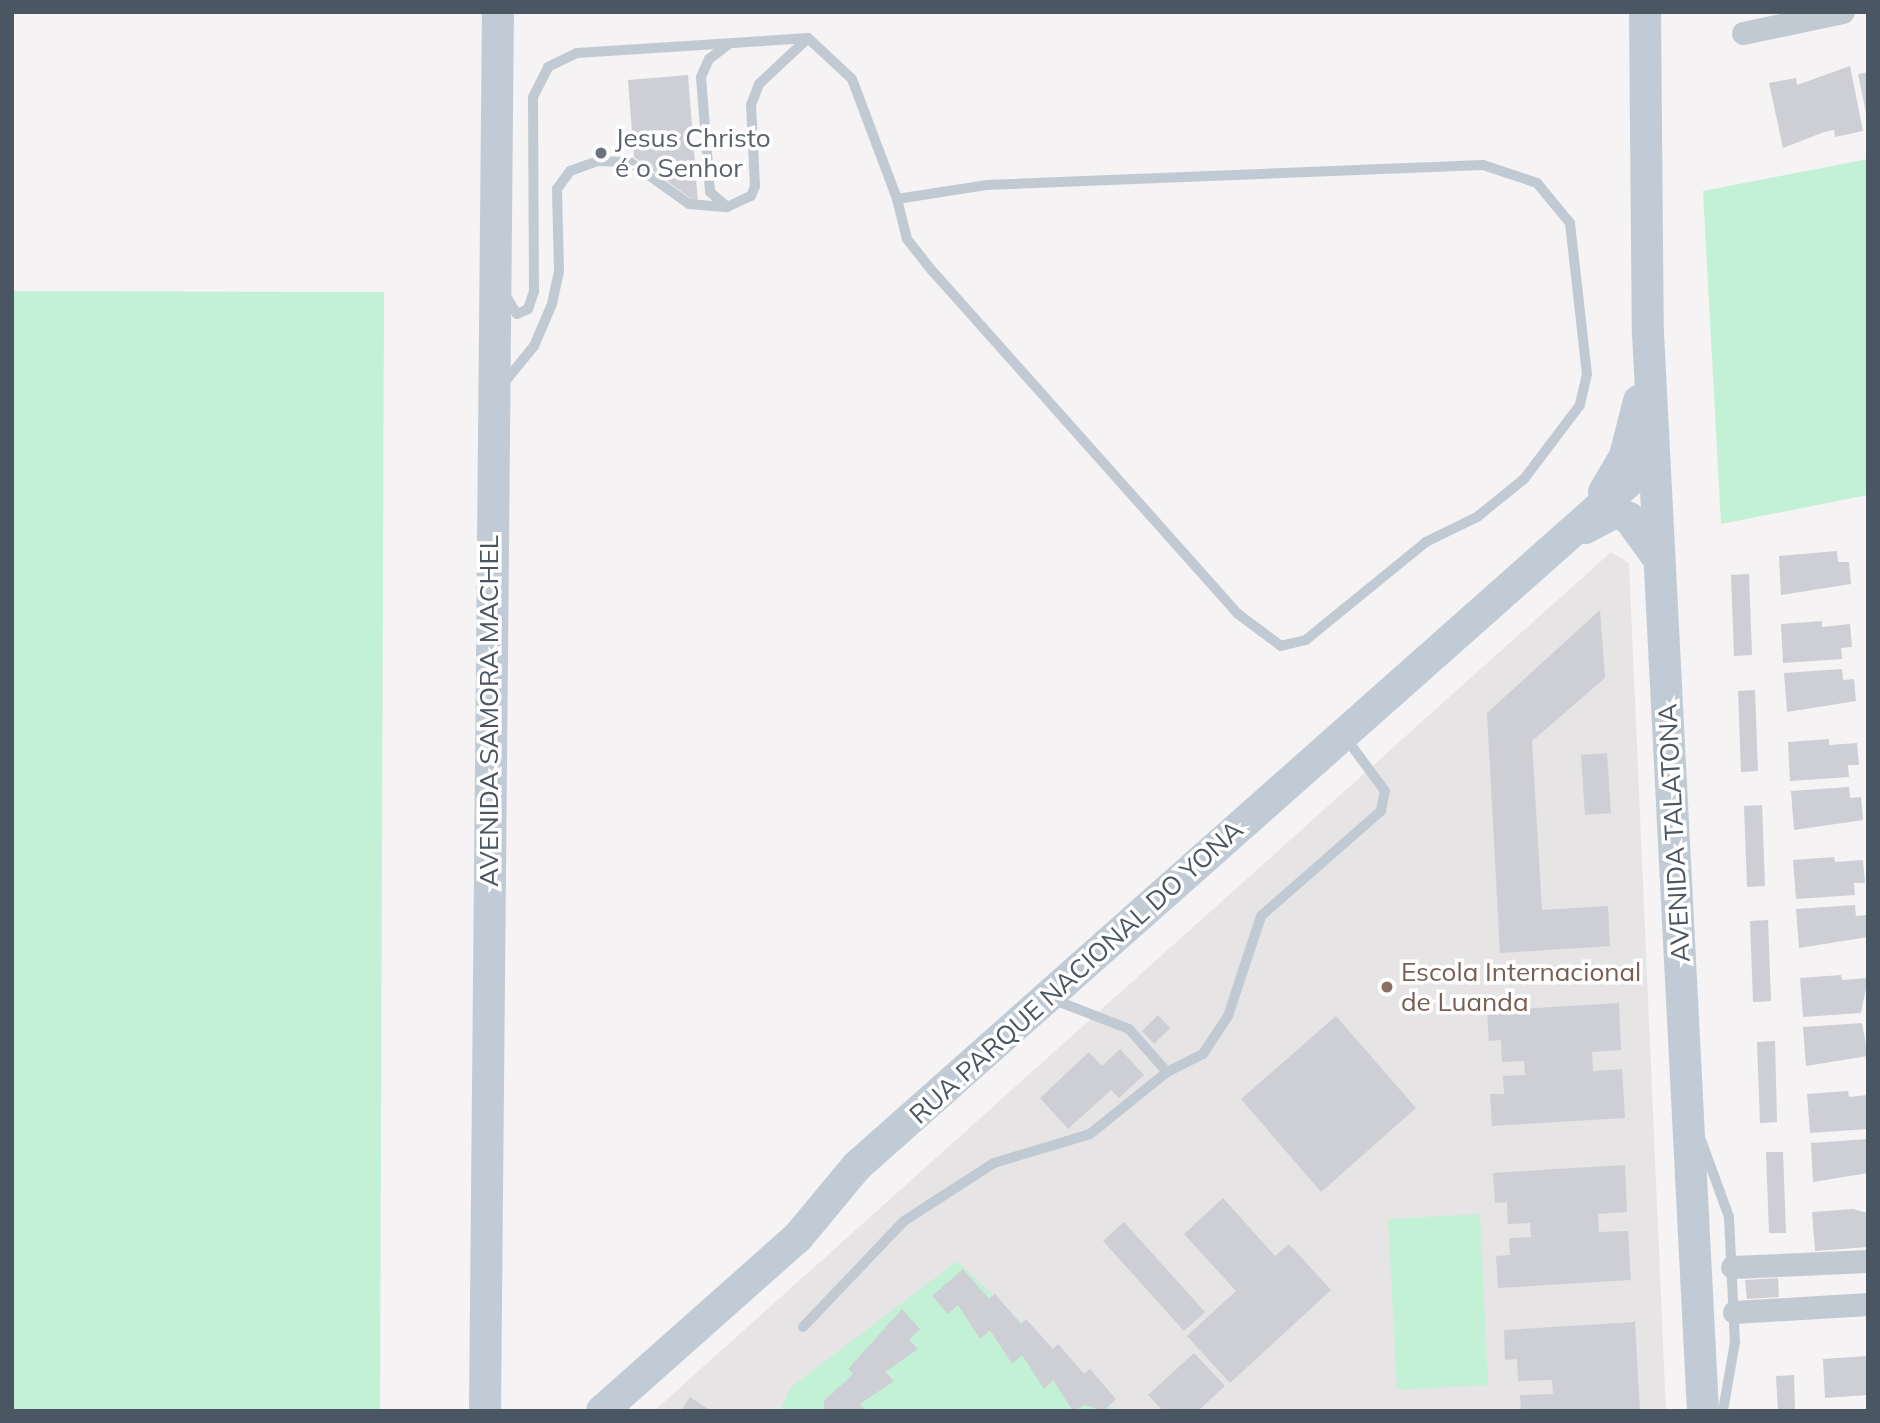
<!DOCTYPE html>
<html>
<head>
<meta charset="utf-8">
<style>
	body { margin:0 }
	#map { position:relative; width:1880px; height:1423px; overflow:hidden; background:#f5f3f3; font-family:Mulish,sans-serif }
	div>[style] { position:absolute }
	.education>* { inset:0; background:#e6e4e5 }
	.green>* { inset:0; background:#c3f1d5 }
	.building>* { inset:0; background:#cdcfd5 }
	.lane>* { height:10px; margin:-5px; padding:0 5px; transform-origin:5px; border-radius:5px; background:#c1cad2 }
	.street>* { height:23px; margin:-11.5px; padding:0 11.5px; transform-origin:11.5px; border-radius:11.5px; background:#c1cad2 }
	.secondary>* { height:32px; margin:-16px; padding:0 16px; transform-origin:16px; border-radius:16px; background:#c1cbd6 }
	.dots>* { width:19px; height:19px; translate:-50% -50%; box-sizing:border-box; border:4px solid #fff; border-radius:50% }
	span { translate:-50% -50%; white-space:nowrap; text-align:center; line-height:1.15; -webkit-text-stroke:7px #fff; paint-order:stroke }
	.worship-label { font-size:26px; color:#5b616d }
	.left { translate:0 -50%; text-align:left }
	.street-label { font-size:26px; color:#4a5661 }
	.education-label { font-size:26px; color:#785e54 }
	.frame { position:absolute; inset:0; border:14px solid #4a5661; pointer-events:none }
</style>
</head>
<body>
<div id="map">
	<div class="education">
		<i style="clip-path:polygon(1611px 552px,1629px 563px,1666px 1411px,654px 1411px)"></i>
	</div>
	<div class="green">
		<i style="clip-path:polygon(1868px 159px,1868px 495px,1721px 524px,1703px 191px)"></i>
		<i style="clip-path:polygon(12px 291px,384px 292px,380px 1411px,12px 1411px)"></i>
		<i style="clip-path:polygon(1480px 1214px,1488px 1385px,1397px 1390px,1388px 1219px)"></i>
		<i style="clip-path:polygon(957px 1261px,1115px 1411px,780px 1411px,790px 1388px)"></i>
	</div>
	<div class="building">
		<i style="clip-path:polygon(1850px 66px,1863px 131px,1835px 137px,1834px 130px,1824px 132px,1783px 148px,1769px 83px,1796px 78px,1797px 85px)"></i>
		<i style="clip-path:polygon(1868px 72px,1868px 118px,1867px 118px,1858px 74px)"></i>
		<i style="clip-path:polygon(688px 75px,698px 204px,634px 157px,628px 80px)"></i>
		<i style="clip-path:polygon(1837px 551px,1838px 562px,1849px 562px,1851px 584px,1781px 595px,1779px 556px)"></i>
		<i style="clip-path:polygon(1749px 574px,1752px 655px,1734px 656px,1731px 575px)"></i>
		<i style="clip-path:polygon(1600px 610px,1605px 678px,1532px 741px,1542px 910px,1608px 906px,1610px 946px,1500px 953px,1487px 713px)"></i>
		<i style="clip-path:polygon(1822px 621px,1822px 627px,1850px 624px,1852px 647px,1841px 648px,1842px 659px,1783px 663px,1781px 624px)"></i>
		<i style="clip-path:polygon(1842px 669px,1843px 680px,1854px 679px,1856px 701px,1787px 712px,1784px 673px)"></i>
		<i style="clip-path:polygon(1755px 690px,1758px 771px,1741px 772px,1738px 691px)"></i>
		<i style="clip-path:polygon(1829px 739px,1829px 745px,1857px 743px,1859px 765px,1848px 765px,1849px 777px,1790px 781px,1788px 742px)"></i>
		<i style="clip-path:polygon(1607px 753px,1611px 813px,1585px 815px,1581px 755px)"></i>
		<i style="clip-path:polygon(1849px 787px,1850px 798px,1861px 797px,1863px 820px,1794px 830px,1791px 791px)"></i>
		<i style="clip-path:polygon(1762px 805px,1765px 886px,1747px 887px,1744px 806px)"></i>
		<i style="clip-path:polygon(1834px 857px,1835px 862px,1863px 860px,1865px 883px,1854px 883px,1855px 895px,1796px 899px,1793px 860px)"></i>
		<i style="clip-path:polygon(1855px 905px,1856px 916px,1867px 915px,1868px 937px,1799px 948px,1796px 909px)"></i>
		<i style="clip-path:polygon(1768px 920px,1771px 1001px,1753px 1002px,1750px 921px)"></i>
		<i style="clip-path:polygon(1841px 975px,1842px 980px,1868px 978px,1861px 1013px,1803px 1017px,1800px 978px)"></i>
		<i style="clip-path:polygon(1619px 1003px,1621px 1050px,1592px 1052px,1593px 1071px,1622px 1069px,1625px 1118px,1492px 1126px,1490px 1094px,1504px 1094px,1503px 1076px,1525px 1075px,1524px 1061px,1502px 1062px,1501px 1040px,1489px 1041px,1487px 1011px)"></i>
		<i style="clip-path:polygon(1158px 1015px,1170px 1028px,1154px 1044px,1142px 1031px)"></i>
		<i style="clip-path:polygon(1336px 1016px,1416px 1108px,1321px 1192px,1241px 1099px)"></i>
		<i style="clip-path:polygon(1862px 1023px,1868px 1056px,1806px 1066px,1803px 1027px)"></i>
		<i style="clip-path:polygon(1775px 1041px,1777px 1122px,1760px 1123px,1757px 1042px)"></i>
		<i style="clip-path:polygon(1120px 1049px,1144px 1075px,1119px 1098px,1111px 1090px,1068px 1129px,1040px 1098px,1089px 1052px,1102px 1066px)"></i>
		<i style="clip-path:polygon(1848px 1091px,1849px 1097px,1868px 1095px,1868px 1129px,1810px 1133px,1807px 1094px)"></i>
		<i style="clip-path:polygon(1868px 1139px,1868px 1173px,1813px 1182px,1811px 1143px)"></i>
		<i style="clip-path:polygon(1766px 1152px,1783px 1152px,1786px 1233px,1769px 1233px)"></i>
		<i style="clip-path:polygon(1625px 1165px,1627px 1212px,1598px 1214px,1599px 1232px,1628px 1231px,1631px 1280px,1498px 1288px,1496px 1256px,1510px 1255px,1509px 1238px,1531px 1237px,1530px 1223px,1508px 1224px,1507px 1202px,1495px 1203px,1493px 1173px)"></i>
		<i style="clip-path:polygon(1223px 1198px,1275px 1256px,1289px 1244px,1331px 1290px,1230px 1383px,1187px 1336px,1236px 1291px,1184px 1234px)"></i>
		<i style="clip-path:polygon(1853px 1209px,1868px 1213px,1868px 1247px,1815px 1251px,1812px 1212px)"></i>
		<i style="clip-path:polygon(1124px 1222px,1205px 1312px,1184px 1331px,1103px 1241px)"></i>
		<i style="clip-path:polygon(963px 1269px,989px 1299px,995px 1294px,1021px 1324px,1026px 1319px,1053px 1349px,1058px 1344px,1084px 1374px,1090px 1369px,1116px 1399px,1103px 1411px,1085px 1405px,1073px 1411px,1053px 1380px,1044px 1389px,1022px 1355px,1012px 1364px,990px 1330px,980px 1339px,958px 1305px,948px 1314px,932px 1296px)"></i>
		<i style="clip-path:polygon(1778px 1278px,1779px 1297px,1747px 1299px,1745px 1280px)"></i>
		<i style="clip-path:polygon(902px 1309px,920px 1329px,909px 1340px,918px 1349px,885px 1372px,894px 1381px,860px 1404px,867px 1411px,824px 1411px,824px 1401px,853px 1374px,848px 1369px)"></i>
		<i style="clip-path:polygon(1635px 1322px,1640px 1411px,1521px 1411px,1520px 1395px,1553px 1394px,1552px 1380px,1518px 1381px,1517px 1359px,1505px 1360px,1504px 1330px)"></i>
		<i style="clip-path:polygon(1194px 1353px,1225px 1386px,1198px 1411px,1163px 1411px,1148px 1395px)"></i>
		<i style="clip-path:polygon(1868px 1356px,1867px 1395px,1825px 1398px,1823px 1359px)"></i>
		<i style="clip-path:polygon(1794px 1375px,1795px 1411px,1778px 1411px,1776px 1376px)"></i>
		<i style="clip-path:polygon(690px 1397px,711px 1411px,681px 1411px)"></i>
	</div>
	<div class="lane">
		<i style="left:729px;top:44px;width:25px;rotate:143deg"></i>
		<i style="left:709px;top:59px;width:20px;rotate:114deg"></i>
		<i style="left:701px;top:77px;width:115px;rotate:85.5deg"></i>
		<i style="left:710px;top:192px;width:23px;rotate:41deg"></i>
		<i style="left:727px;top:207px;width:26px;rotate:-25deg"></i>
		<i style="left:751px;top:196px;width:11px;rotate:-68deg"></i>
		<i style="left:755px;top:186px;width:81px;rotate:-92.8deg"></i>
		<i style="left:751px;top:105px;width:22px;rotate:-69deg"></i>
		<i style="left:759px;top:84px;width:64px;rotate:-43.1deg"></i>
		<i style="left:1483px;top:165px;width:57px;rotate:18.4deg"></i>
		<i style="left:1537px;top:183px;width:52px;rotate:50.5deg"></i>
		<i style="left:1570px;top:223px;width:152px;rotate:83.6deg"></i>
		<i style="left:1587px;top:374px;width:32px;rotate:103deg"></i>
		<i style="left:1580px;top:405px;width:93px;rotate:127.1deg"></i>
		<i style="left:1524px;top:479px;width:60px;rotate:141deg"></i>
		<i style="left:1477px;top:517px;width:57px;rotate:153.9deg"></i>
		<i style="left:1426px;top:542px;width:155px;rotate:140.8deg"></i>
		<i style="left:1306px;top:640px;width:26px;rotate:167deg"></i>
		<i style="left:1281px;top:646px;width:54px;rotate:-143.3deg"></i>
		<i style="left:1238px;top:614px;width:458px;rotate:-131.7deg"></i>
		<i style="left:933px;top:272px;width:42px;rotate:-128.2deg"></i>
		<i style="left:907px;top:239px;width:41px;rotate:-104deg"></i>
		<i style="left:897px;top:199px;width:90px;rotate:-8.9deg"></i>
		<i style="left:986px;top:185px;width:497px;rotate:-2.3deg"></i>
		<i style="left:506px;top:296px;width:21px;rotate:59deg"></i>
		<i style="left:517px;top:314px;width:12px;rotate:-24deg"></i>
		<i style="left:528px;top:309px;width:18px;rotate:-71deg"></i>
		<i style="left:534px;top:292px;width:195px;rotate:-90.3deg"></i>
		<i style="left:533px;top:97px;width:34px;rotate:-63deg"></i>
		<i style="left:548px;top:67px;width:32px;rotate:-26deg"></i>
		<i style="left:577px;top:53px;width:231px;rotate:-3.7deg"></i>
		<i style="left:808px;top:38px;width:60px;rotate:43deg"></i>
		<i style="left:852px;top:79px;width:128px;rotate:69.4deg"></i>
		<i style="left:503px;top:384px;width:49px;rotate:-50.8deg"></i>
		<i style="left:534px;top:346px;width:46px;rotate:-66.8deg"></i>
		<i style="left:552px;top:304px;width:33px;rotate:-78deg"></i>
		<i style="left:559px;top:272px;width:83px;rotate:-91.4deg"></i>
		<i style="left:557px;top:189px;width:22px;rotate:-54deg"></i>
		<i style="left:570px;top:171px;width:29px;rotate:-20deg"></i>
		<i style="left:597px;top:161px;width:33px;rotate:2deg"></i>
		<i style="left:630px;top:162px;width:72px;rotate:35.4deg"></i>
		<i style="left:689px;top:204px;width:38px;rotate:5deg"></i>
		<i style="left:1052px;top:999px;width:83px;rotate:21.3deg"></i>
		<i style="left:1129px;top:1029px;width:57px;rotate:48.5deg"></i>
		<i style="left:1701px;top:1140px;width:82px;rotate:70deg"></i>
		<i style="left:1729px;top:1217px;width:125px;rotate:87.3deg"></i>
		<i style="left:1735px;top:1342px;width:70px;rotate:99.9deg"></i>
		<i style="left:803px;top:1327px;width:146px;rotate:-46.4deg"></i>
		<i style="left:904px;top:1221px;width:107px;rotate:-32.8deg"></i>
		<i style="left:994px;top:1163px;width:100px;rotate:-16.8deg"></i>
		<i style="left:1090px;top:1134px;width:99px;rotate:-38.8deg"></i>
		<i style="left:1167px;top:1072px;width:40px;rotate:-26.6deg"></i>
		<i style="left:1203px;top:1054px;width:45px;rotate:-56.7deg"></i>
		<i style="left:1228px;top:1016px;width:105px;rotate:-71.7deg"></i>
		<i style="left:1261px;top:916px;width:159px;rotate:-41.2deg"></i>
		<i style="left:1381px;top:811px;width:20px;rotate:-79deg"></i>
		<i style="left:1385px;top:791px;width:67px;rotate:-126.5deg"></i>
	</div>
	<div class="street">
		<i style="left:1743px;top:33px;width:102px;rotate:-11.9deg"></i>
		<i style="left:1732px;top:1267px;width:136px;rotate:-2.5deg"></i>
		<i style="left:1734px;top:1312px;width:134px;rotate:-3.4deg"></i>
	</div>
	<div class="secondary">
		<i style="left:1645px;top:12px;width:321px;rotate:89.5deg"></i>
		<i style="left:1648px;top:333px;width:1079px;rotate:87.08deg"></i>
		<i style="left:1604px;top:492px;width:42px;rotate:-59.7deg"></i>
		<i style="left:1625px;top:456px;width:57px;rotate:-75.7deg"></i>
		<i style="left:1585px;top:528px;width:34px;rotate:-28deg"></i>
		<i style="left:1615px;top:512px;width:15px;rotate:23deg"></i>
		<i style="left:1629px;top:518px;width:49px;rotate:54.1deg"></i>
		<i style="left:485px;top:1411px;width:1399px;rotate:-89.47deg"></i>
		<i style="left:602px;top:1411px;width:262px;rotate:-41.6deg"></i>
		<i style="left:798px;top:1237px;width:92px;rotate:-50.3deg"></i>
		<i style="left:857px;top:1166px;width:1064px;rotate:-41.57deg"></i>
	</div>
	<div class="dots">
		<i style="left:601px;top:153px;background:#6b7280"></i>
		<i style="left:1387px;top:987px;background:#8d6e63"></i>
	</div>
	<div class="worship-label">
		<span class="left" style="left:615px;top:153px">Jesus Christo<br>é o Senhor</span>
	</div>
	<div class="street-label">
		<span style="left:489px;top:711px;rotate:-90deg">AVENIDA SAMORA MACHEL</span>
		<span style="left:1674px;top:833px;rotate:-93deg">AVENIDA TALATONA</span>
		<span style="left:1076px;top:972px;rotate:-42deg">RUA PARQUE NACIONAL DO YONA</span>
	</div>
	<div class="education-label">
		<span class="left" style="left:1401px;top:987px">Escola Internacional<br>de Luanda</span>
	</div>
	<div class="frame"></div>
</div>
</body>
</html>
